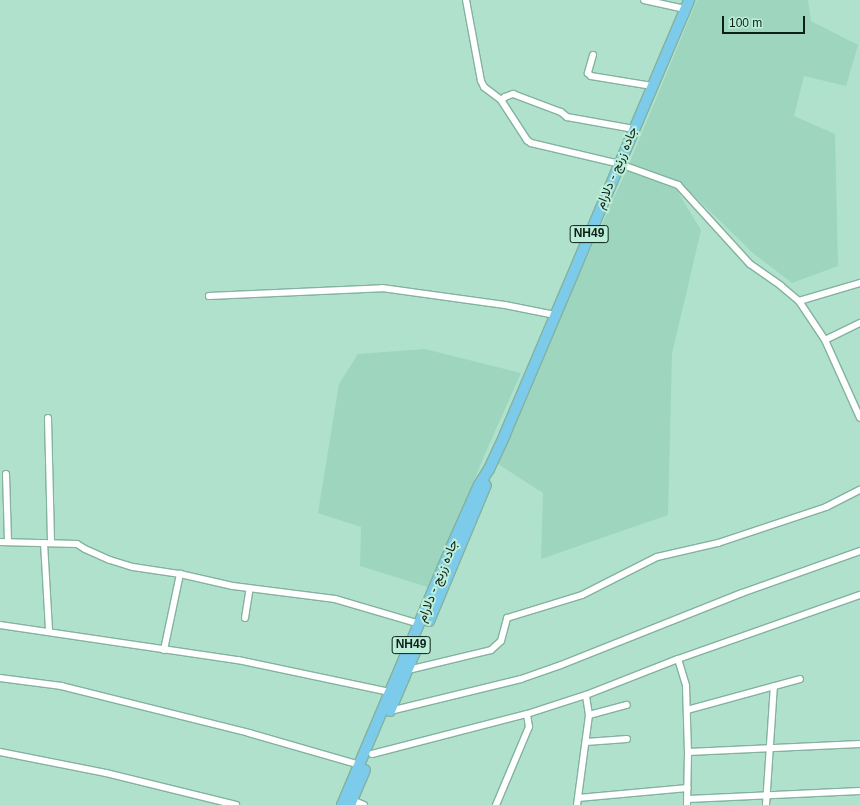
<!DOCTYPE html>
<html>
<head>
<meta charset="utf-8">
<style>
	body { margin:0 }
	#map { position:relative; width:860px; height:805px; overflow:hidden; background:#b0e1cc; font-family:Helvetica,Vazirmatn,sans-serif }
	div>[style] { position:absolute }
	.built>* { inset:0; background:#9dd5be }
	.roads { filter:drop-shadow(1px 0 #83b29f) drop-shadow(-1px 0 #83b29f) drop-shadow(0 1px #83b29f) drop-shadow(0 -1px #83b29f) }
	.minor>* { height:6px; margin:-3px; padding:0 3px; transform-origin:3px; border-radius:3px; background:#fff }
	.trunk>* { height:10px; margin:-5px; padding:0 5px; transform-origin:5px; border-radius:5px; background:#7ccbeb }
	span { translate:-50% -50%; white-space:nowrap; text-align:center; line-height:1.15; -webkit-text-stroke:4px #bdeed9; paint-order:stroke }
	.shield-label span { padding:1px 3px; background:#bdeed9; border:1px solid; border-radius:3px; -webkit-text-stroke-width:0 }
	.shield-label { font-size:12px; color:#0d2018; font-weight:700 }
	.street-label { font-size:13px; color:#0d2018 }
	.scale { position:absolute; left:722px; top:16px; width:83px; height:18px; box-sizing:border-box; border:2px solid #0d2018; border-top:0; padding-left:5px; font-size:12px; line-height:14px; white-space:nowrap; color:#0d2018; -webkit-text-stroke:3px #bdeed9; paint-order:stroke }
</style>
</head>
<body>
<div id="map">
	<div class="built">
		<i style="clip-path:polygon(697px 0,808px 0,811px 21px,858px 45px,846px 86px,804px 76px,794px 116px,835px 134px,838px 266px,792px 283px,754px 254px,681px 183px,629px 164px)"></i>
		<i style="clip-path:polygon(627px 169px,676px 189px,701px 230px,672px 354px,668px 515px,541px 559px,543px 493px,498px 464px,551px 338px)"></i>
		<i style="clip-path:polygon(425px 349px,521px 373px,484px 456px,431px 588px,360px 566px,361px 527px,318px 513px,339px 384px,358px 354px)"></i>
	</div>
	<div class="roads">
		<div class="minor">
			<i style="left:466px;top:0;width:82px;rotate:79.5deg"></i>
			<i style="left:481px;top:81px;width:7px;rotate:63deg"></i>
			<i style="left:484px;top:87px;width:21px;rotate:37deg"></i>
			<i style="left:501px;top:100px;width:48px;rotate:57deg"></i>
			<i style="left:527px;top:140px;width:5px;rotate:37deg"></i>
			<i style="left:531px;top:143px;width:91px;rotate:13.3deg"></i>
			<i style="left:620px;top:164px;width:62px;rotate:19.9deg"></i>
			<i style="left:678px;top:185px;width:107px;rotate:47.7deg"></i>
			<i style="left:750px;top:264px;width:38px;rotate:35deg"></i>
			<i style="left:781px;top:286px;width:23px;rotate:40deg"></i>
			<i style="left:799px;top:301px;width:47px;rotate:56.3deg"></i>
			<i style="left:825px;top:340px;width:85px;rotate:65.8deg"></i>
			<i style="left:644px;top:0;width:42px;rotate:12.4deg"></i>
			<i style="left:593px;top:55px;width:19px;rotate:106deg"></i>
			<i style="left:588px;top:73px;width:4px;rotate:45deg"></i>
			<i style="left:591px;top:76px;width:62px;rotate:9.3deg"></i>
			<i style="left:501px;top:100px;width:5px;rotate:-37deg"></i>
			<i style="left:505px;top:97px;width:9px;rotate:-21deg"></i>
			<i style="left:513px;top:94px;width:51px;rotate:20.6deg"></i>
			<i style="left:561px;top:112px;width:8px;rotate:40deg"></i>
			<i style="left:567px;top:117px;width:68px;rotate:10.2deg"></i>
			<i style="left:209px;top:296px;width:173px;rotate:-2.6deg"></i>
			<i style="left:382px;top:288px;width:124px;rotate:7.9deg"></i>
			<i style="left:505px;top:305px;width:51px;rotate:11.3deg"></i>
			<i style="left:799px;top:301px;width:64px;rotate:-16.4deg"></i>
			<i style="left:825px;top:340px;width:39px;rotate:-26deg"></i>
			<i style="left:48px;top:418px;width:125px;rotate:88.6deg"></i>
			<i style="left:6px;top:474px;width:68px;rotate:88.3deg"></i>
			<i style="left:0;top:542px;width:77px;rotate:1.5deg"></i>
			<i style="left:77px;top:544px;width:9px;rotate:32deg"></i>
			<i style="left:85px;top:549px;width:27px;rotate:24deg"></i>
			<i style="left:110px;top:560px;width:24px;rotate:17deg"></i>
			<i style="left:133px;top:567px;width:48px;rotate:8.5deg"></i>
			<i style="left:180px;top:574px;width:54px;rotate:12.8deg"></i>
			<i style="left:233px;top:586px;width:103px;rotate:7.3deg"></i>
			<i style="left:335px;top:599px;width:89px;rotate:16.4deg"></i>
			<i style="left:44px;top:543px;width:88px;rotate:86.7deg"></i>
			<i style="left:245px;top:618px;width:30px;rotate:-81deg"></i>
			<i style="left:0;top:625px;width:241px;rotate:8.4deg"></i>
			<i style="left:238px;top:660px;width:155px;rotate:11.9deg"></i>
			<i style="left:164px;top:650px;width:78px;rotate:-78.1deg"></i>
			<i style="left:678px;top:659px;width:28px;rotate:73deg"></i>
			<i style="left:686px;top:686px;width:66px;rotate:88.3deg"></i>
			<i style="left:688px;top:752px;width:53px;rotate:91.1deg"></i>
			<i style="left:408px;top:670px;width:85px;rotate:-13.5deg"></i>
			<i style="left:491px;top:650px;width:13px;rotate:-42deg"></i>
			<i style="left:501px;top:641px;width:24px;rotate:-75deg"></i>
			<i style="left:507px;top:618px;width:78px;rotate:-17deg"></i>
			<i style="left:582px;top:595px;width:84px;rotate:-26.9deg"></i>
			<i style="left:657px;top:557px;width:63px;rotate:-12.9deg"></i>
			<i style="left:718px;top:543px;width:114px;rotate:-18.4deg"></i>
			<i style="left:826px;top:507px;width:38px;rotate:-27deg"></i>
			<i style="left:0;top:678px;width:62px;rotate:7.5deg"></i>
			<i style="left:61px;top:686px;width:194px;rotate:14deg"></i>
			<i style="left:249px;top:733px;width:116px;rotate:16.1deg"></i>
			<i style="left:687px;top:710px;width:117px;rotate:-15.3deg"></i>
			<i style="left:390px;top:711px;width:135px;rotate:-13.7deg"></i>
			<i style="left:521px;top:679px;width:42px;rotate:-19.3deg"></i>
			<i style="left:561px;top:665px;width:195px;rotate:-21.7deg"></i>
			<i style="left:742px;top:593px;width:125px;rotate:-19.6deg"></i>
			<i style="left:589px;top:715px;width:39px;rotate:-15deg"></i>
			<i style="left:586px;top:742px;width:41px;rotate:-4.2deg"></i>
			<i style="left:0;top:752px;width:108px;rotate:11.2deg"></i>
			<i style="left:106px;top:773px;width:134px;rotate:13.8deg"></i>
			<i style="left:688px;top:752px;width:172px;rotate:-2.7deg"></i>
			<i style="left:372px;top:754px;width:160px;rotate:-14.5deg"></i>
			<i style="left:527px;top:714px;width:62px;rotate:-17.9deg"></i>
			<i style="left:586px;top:695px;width:99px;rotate:-21.4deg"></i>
			<i style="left:678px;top:659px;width:193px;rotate:-19.4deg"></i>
			<i style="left:578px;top:798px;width:110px;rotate:-5.2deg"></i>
			<i style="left:688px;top:799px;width:172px;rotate:-2.7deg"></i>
			<i style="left:352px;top:800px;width:13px;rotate:23deg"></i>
			<i style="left:496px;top:805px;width:85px;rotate:-67.1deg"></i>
			<i style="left:529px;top:727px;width:13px;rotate:-99deg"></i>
			<i style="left:577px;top:805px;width:91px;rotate:-82.4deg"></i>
			<i style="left:589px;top:715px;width:20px;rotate:-99deg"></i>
			<i style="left:766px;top:805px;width:119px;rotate:-86.2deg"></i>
		</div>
		<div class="trunk">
			<i style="left:429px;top:621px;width:147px;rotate:-67.3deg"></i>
			<i style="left:390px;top:711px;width:64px;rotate:-67deg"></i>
			<i style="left:342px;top:805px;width:277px;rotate:-67deg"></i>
			<i style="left:450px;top:550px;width:71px;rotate:-66deg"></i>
			<i style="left:479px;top:485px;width:19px;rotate:-58deg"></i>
			<i style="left:489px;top:469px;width:38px;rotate:-65deg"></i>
			<i style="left:505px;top:434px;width:471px;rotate:-67deg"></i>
			<i style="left:350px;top:805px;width:38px;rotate:-67deg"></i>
		</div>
	</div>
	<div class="shield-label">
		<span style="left:589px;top:234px">NH49</span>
		<span style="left:411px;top:645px">NH49</span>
	</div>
	<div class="street-label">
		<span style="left:617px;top:168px;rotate:-67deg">جاده زرنج - دلارام</span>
		<span style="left:438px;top:581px;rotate:-68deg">جاده زرنج - دلارام</span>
	</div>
	<div class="scale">100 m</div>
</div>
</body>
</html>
